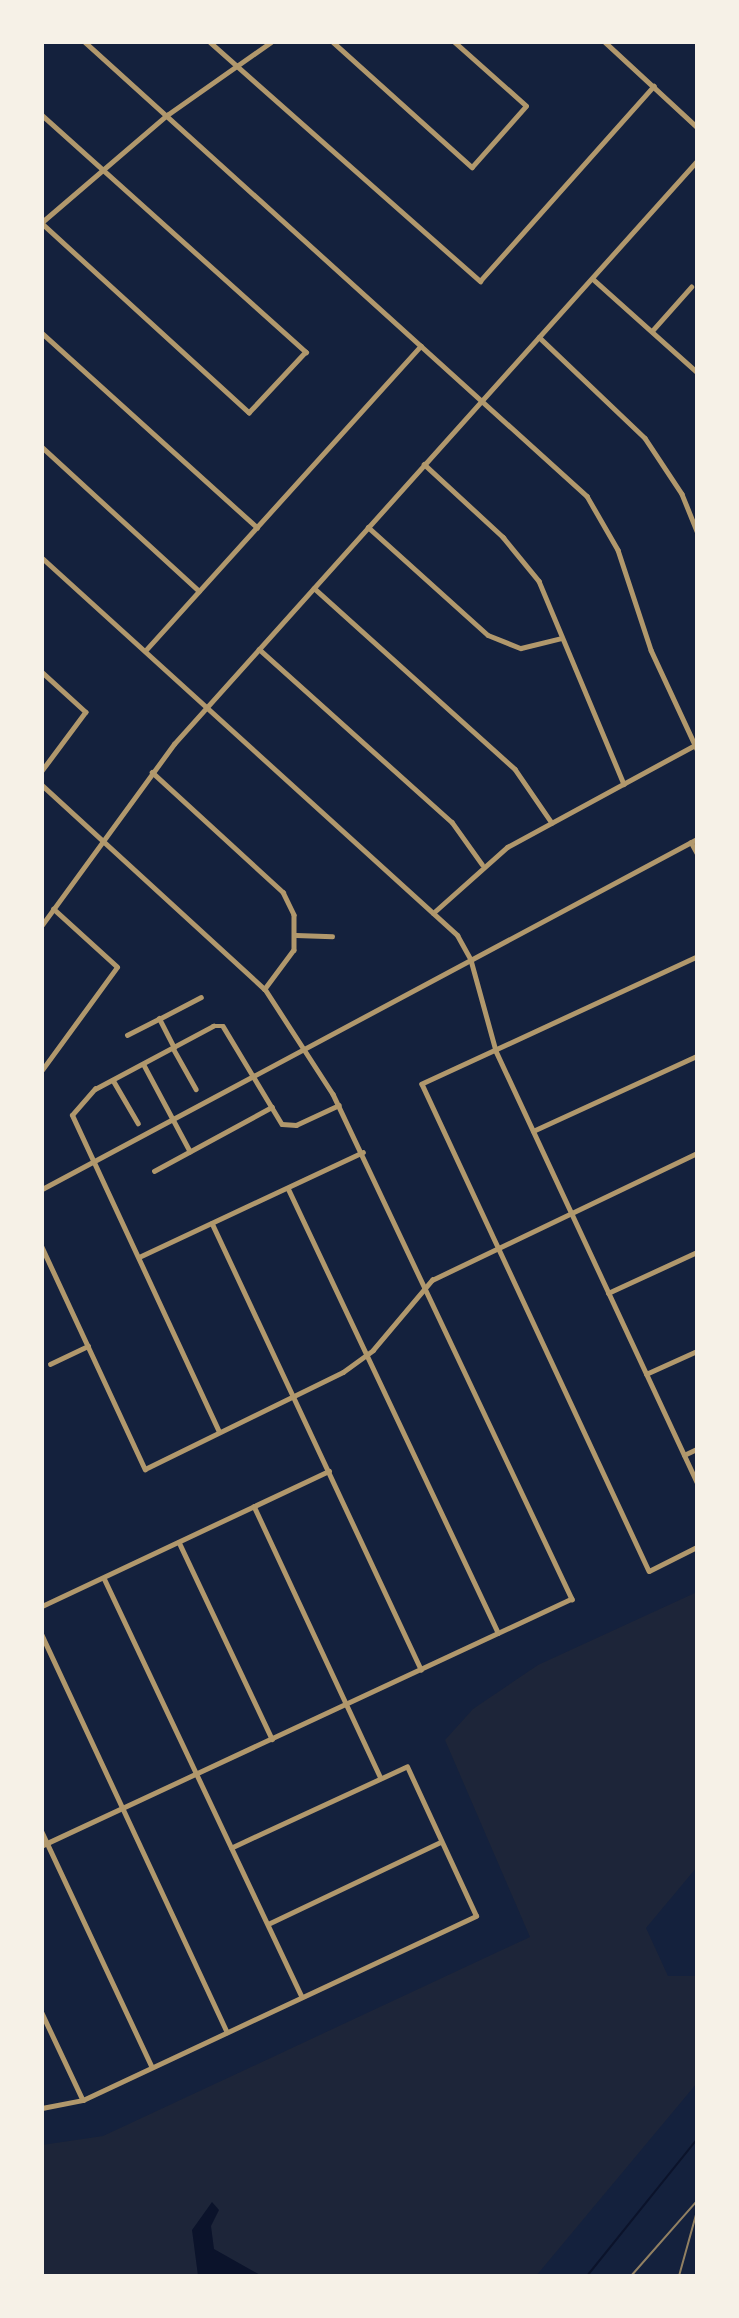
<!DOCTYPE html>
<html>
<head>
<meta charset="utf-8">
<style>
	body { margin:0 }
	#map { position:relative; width:739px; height:2318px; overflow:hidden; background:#14213d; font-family:"Golos Text",sans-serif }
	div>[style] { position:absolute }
	.green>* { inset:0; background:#1d2539 }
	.water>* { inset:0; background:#0b132b }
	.stream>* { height:2px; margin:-1px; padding:0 1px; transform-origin:1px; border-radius:1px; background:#0b132b }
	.minor>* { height:4.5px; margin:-2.25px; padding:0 2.25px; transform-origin:2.25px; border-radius:2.25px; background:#b1986c }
	.tertiary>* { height:5px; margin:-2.5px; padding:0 2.5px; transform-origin:2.5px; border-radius:2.5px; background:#b1986c }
	.rail>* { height:2px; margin:-1px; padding:0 1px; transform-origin:1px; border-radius:1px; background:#918062 }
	span { translate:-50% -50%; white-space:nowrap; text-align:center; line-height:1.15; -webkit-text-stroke:5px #f6f1e7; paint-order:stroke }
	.frame { position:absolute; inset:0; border:44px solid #f6f1e7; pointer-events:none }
</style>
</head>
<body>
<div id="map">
	<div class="green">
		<i style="clip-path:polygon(697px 1592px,697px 1867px,646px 1928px,668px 1976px,697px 1976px,697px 2083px,536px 2276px,42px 2276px,42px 2145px,103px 2136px,530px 1937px,445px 1740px,473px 1709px,538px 1665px)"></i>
	</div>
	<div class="water">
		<i style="clip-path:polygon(212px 2202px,219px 2210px,211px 2226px,214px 2249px,262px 2276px,198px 2276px,192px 2230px)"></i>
	</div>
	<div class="stream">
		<i style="left:587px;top:2276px;width:176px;rotate:-51.2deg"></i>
	</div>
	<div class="minor">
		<i style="left:85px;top:42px;width:677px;rotate:42.13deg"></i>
		<i style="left:587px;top:496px;width:62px;rotate:60.1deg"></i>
		<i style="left:618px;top:550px;width:105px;rotate:71.7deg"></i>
		<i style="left:651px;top:650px;width:109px;rotate:65.1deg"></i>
		<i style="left:210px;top:42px;width:361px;rotate:41.5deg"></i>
		<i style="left:480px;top:281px;width:261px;rotate:-48.3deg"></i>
		<i style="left:333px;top:42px;width:187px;rotate:42deg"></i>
		<i style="left:472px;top:167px;width:81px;rotate:-48.5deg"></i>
		<i style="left:526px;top:106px;width:96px;rotate:-138.4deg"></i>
		<i style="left:605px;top:42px;width:125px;rotate:42.7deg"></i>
		<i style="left:42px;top:115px;width:355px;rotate:41.9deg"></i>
		<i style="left:306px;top:352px;width:83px;rotate:133.1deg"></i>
		<i style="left:249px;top:413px;width:280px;rotate:-137.6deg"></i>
		<i style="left:593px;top:279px;width:140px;rotate:41.8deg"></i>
		<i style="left:652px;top:331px;width:59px;rotate:-48.4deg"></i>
		<i style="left:42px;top:333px;width:290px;rotate:42.1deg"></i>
		<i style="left:539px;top:337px;width:146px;rotate:43.6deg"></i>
		<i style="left:645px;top:438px;width:67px;rotate:56.5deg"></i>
		<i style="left:682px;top:494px;width:40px;rotate:68deg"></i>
		<i style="left:42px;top:447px;width:213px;rotate:42.5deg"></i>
		<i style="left:424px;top:464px;width:108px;rotate:42.7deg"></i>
		<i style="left:503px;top:537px;width:57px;rotate:50.7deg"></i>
		<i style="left:539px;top:581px;width:220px;rotate:67.3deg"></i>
		<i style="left:368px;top:527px;width:161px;rotate:42deg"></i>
		<i style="left:488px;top:635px;width:35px;rotate:22deg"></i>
		<i style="left:521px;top:648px;width:42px;rotate:-13.7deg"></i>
		<i style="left:314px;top:588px;width:270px;rotate:42deg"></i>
		<i style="left:515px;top:769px;width:65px;rotate:55.6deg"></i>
		<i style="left:259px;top:649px;width:259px;rotate:41.9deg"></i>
		<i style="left:452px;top:822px;width:52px;rotate:54.5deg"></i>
		<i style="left:145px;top:651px;width:411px;rotate:-47.9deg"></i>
		<i style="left:42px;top:672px;width:59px;rotate:42.3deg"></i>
		<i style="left:86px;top:712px;width:74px;rotate:126.7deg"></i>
		<i style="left:152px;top:772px;width:178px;rotate:42.5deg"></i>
		<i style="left:283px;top:892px;width:25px;rotate:64deg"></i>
		<i style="left:294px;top:915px;width:35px;rotate:90deg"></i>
		<i style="left:294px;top:950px;width:49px;rotate:126.6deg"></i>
		<i style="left:42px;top:785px;width:302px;rotate:42.5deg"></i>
		<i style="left:265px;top:989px;width:125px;rotate:57.1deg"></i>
		<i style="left:333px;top:1094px;width:559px;rotate:64.67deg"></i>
		<i style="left:572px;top:1599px;width:585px;rotate:155.01deg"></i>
		<i style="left:691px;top:842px;width:13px;rotate:61deg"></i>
		<i style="left:42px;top:925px;width:224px;rotate:-53.9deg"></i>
		<i style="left:174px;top:744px;width:783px;rotate:-48.11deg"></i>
		<i style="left:296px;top:935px;width:36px;rotate:2deg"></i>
		<i style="left:697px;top:957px;width:303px;rotate:155.2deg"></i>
		<i style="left:422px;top:1084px;width:537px;rotate:65.01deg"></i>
		<i style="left:649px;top:1571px;width:54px;rotate:-26.6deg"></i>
		<i style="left:471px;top:960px;width:94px;rotate:74.6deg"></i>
		<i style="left:496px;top:1051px;width:476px;rotate:65deg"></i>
		<i style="left:127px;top:1035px;width:36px;rotate:-27deg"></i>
		<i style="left:173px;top:1048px;width:47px;rotate:60.7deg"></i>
		<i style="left:174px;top:1048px;width:33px;rotate:-117deg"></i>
		<i style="left:159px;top:1019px;width:47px;rotate:-27.6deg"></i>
		<i style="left:144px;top:1065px;width:98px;rotate:61.9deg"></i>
		<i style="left:42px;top:1070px;width:127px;rotate:-53.9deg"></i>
		<i style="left:117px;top:967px;width:86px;rotate:-137.8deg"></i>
		<i style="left:113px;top:1080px;width:50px;rotate:59.8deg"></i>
		<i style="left:533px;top:1131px;width:180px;rotate:-24.6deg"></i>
		<i style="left:154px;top:1171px;width:134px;rotate:-28.5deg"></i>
		<i style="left:288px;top:1188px;width:492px;rotate:64.7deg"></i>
		<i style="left:212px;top:1223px;width:493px;rotate:64.9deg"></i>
		<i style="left:42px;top:1247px;width:245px;rotate:65.1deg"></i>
		<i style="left:145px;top:1469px;width:220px;rotate:-26.1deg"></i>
		<i style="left:343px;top:1372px;width:37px;rotate:-36deg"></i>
		<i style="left:373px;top:1350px;width:92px;rotate:-49.9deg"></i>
		<i style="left:432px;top:1280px;width:294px;rotate:-25.6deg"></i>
		<i style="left:139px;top:1257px;width:247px;rotate:-25.1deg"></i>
		<i style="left:608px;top:1293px;width:98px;rotate:-24.7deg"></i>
		<i style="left:50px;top:1364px;width:42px;rotate:-25.3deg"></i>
		<i style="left:646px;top:1374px;width:56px;rotate:-24.3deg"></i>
		<i style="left:219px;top:1432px;width:349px;rotate:-114.9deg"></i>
		<i style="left:72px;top:1115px;width:35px;rotate:-49deg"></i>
		<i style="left:95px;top:1089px;width:134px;rotate:-28.1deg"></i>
		<i style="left:213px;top:1026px;width:10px"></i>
		<i style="left:223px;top:1026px;width:114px;rotate:59deg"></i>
		<i style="left:282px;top:1124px;width:14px;rotate:4deg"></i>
		<i style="left:296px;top:1125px;width:47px;rotate:-24.9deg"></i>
		<i style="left:684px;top:1455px;width:14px;rotate:-25deg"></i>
		<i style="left:254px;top:1506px;width:300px;rotate:65deg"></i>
		<i style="left:179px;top:1542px;width:218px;rotate:64.7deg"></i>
		<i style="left:104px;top:1578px;width:463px;rotate:64.7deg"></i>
		<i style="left:42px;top:1606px;width:317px;rotate:-25.2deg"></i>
		<i style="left:42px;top:1635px;width:438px;rotate:65deg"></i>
		<i style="left:42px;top:1832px;width:259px;rotate:64.9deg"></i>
		<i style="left:268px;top:1924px;width:191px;rotate:-25.4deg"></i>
		<i style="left:42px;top:2013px;width:96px;rotate:64.8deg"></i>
		<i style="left:42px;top:2108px;width:42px;rotate:-11deg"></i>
		<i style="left:83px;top:2100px;width:434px;rotate:-25.1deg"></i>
		<i style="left:476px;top:1916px;width:164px;rotate:-114.8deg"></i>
		<i style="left:407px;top:1767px;width:193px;rotate:155.2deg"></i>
	</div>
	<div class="tertiary">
		<i style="left:42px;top:222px;width:165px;rotate:-40.6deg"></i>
		<i style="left:167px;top:115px;width:127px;rotate:-35.1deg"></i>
		<i style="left:42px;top:558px;width:561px;rotate:42.25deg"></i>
		<i style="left:457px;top:935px;width:29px;rotate:61deg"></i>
		<i style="left:433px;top:913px;width:99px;rotate:-41.7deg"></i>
		<i style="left:507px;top:847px;width:216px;rotate:-28.5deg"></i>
		<i style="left:42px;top:1189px;width:743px;rotate:-28.12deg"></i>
	</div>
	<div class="rail">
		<i style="left:631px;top:2276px;width:100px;rotate:-48.7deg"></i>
		<i style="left:679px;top:2276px;width:67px;rotate:-74.5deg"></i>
	</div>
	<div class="frame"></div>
</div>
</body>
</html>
